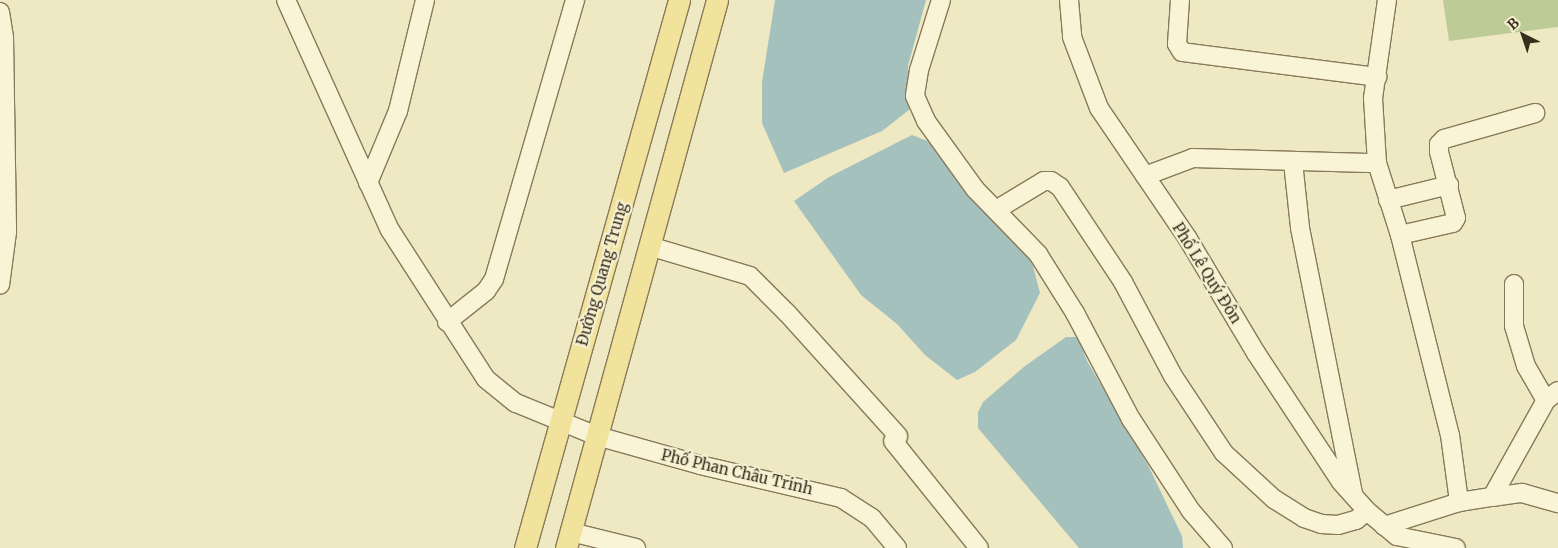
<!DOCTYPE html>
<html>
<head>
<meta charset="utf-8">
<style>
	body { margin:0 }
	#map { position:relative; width:1558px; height:548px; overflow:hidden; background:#eee8c3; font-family:Merriweather,serif }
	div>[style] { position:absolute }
	.green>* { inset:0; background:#bdcc97 }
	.water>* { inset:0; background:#a5c1bd }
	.roads { filter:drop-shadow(1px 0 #88795a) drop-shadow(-1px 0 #88795a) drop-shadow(0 1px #88795a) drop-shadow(0 -1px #88795a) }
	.minor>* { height:18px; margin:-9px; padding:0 9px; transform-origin:9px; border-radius:9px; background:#f9f4d6 }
	.major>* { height:21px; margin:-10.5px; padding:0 10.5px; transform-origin:10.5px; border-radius:10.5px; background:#f1e39b }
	span { translate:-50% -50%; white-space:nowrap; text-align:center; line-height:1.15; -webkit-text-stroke:4.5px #f5f0d2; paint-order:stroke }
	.street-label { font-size:15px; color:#382e1e }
	.north { position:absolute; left:1498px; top:10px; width:50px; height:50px; -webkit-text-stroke:4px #f5f0d2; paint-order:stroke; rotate:319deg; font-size:14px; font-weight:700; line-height:20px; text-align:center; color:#382e1e }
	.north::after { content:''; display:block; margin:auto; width:18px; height:22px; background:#382e1e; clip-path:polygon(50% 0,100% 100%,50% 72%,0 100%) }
</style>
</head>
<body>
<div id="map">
	<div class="green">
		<i style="clip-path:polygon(1443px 0,1558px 0,1558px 27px,1449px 41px)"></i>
	</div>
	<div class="water">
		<i style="clip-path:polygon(775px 0,926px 0,908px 66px,909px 110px,882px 131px,784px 173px,762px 123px,762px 82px)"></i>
		<i style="clip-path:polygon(912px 135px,930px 142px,1020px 241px,1033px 266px,1040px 293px,1016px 340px,975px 372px,957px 380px,925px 355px,897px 324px,861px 295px,794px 201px,829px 177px)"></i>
		<i style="clip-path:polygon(1066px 337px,1078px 337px,1087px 361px,1148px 465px,1182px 536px,1183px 548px,1079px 548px,978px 428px,978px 412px,983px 402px,1025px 366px)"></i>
	</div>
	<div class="roads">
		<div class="minor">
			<i style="left:286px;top:0;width:252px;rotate:65.7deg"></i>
			<i style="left:390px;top:230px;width:177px;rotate:57.2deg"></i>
			<i style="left:486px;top:379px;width:38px;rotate:39deg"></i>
			<i style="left:516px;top:403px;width:87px;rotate:22.2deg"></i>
			<i style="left:597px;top:436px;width:107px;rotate:15.7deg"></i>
			<i style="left:700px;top:465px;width:145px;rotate:13.2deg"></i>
			<i style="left:841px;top:498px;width:37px;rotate:33deg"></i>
			<i style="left:872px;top:518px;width:39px;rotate:50deg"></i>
			<i style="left:941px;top:0;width:73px;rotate:107.4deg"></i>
			<i style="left:919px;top:70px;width:26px;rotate:99deg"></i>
			<i style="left:915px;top:96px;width:27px;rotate:66deg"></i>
			<i style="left:926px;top:121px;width:84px;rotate:54.2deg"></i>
			<i style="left:975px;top:189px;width:91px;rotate:45.9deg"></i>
			<i style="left:1038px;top:254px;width:70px;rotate:57.9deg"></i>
			<i style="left:1075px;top:313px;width:120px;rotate:62.2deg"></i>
			<i style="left:1131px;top:419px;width:110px;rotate:56.9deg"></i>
			<i style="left:1191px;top:511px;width:49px;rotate:49.1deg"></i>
			<i style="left:1069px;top:0;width:37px;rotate:85deg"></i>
			<i style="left:1072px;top:37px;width:76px;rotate:69.2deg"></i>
			<i style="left:1099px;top:108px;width:158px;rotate:55.8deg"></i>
			<i style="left:1188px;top:239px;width:133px;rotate:59.2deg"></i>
			<i style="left:1256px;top:353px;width:154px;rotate:56.6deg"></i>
			<i style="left:1341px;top:482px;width:39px;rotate:48deg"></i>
			<i style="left:1367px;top:511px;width:39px;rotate:40deg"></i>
			<i style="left:1397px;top:536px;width:60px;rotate:11.5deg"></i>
			<i style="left:1180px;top:0;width:44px;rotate:93.9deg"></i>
			<i style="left:1177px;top:44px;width:9px;rotate:58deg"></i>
			<i style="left:1182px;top:52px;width:197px;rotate:7.3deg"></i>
			<i style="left:1387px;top:0;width:99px;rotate:98.1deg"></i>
			<i style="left:1373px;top:98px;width:65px;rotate:86.5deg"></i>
			<i style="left:1377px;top:163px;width:76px;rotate:72.3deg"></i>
			<i style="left:1400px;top:235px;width:206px;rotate:76deg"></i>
			<i style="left:1450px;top:435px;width:68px;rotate:82.3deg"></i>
			<i style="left:0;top:12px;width:25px;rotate:81deg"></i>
			<i style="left:4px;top:37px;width:195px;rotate:89.1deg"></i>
			<i style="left:7px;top:232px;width:53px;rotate:97.5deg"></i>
			<i style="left:1293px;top:162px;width:66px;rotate:83.9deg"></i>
			<i style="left:1300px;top:228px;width:270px;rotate:78.7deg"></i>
			<i style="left:1145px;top:176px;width:51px;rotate:-20.6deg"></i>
			<i style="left:1193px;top:158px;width:184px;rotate:1.6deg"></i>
			<i style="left:368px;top:183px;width:78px;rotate:-67.4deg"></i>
			<i style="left:398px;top:111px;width:114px;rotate:-76.3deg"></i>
			<i style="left:1388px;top:200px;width:63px;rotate:-13.8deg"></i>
			<i style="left:996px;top:210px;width:56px;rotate:-31.1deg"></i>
			<i style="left:1044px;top:181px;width:7px"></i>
			<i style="left:1051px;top:181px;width:11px;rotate:34deg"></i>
			<i style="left:1060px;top:187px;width:114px;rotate:56.4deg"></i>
			<i style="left:1123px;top:282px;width:106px;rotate:62deg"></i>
			<i style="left:1173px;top:376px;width:92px;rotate:56.5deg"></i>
			<i style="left:1224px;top:453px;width:68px;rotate:42.6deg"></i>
			<i style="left:1274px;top:499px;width:36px;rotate:32deg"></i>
			<i style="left:1304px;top:518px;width:18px;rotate:19deg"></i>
			<i style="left:1321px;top:524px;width:17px;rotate:3deg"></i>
			<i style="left:1338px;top:525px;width:19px;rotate:-16deg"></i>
			<i style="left:1356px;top:520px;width:14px;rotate:-39deg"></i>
			<i style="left:1400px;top:235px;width:54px;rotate:-12.8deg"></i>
			<i style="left:1453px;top:223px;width:6px;rotate:-59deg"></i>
			<i style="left:1456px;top:218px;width:68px;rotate:-104.4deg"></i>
			<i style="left:1439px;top:152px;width:8px;rotate:-90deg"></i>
			<i style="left:1439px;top:144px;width:7px;rotate:-45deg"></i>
			<i style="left:1444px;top:139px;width:95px;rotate:-15.9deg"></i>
			<i style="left:649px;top:246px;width:105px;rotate:16.5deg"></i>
			<i style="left:750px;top:276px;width:52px;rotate:45deg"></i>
			<i style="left:787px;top:313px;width:166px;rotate:47.9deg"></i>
			<i style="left:1514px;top:284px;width:42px;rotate:90deg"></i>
			<i style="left:1514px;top:326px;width:42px;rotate:73.3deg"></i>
			<i style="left:1526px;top:366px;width:39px;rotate:60deg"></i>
			<i style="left:447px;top:322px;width:50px;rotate:-38.5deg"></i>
			<i style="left:486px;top:291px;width:14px;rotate:-56deg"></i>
			<i style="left:494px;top:279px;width:291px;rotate:-73.8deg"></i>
			<i style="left:893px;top:441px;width:137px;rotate:51.2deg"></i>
			<i style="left:1492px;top:497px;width:111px;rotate:-60.9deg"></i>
			<i style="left:1546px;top:400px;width:15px;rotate:-37deg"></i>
			<i style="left:1384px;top:526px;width:79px;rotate:-17.7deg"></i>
			<i style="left:1459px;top:502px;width:33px;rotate:-9deg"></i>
			<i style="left:1492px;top:497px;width:30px;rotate:-8deg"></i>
			<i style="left:1522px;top:493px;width:37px;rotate:16deg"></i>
			<i style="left:571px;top:532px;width:67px;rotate:13.8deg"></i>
		</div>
		<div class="major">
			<i style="left:525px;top:548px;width:569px;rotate:-74.3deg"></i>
			<i style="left:566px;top:548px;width:568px;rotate:-74.59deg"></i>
		</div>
	</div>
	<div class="street-label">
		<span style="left:1207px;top:273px;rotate:58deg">Phố Lê Quý Đôn</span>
		<span style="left:602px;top:274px;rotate:-74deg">Đường Quang Trung</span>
		<span style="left:737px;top:472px;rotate:13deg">Phố Phan Châu Trinh</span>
	</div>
	<div class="north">B</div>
</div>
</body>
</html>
